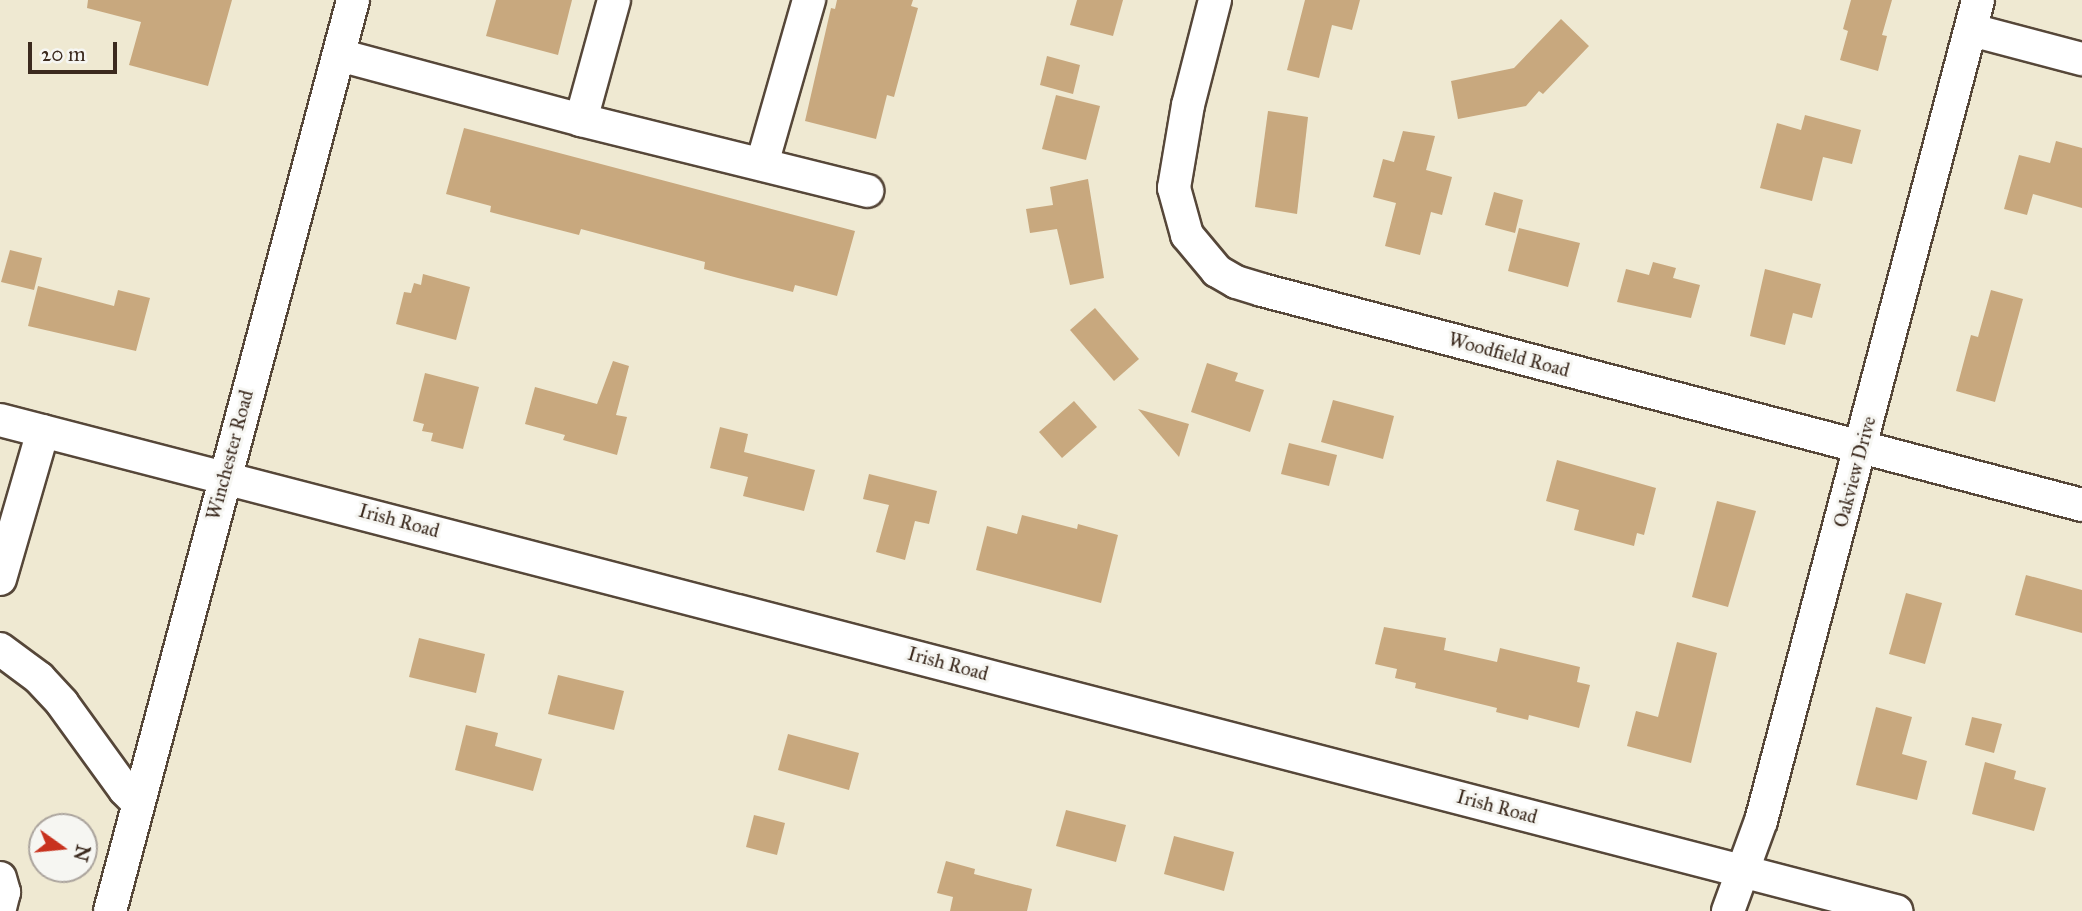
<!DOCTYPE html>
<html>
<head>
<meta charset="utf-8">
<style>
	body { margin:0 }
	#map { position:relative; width:2082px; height:911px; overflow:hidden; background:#efe9d2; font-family:"IM FELL Great Primer",serif }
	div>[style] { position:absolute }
	.building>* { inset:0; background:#c8a87e }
	.roads { filter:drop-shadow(2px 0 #564739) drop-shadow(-2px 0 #564739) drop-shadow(0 2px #564739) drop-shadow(0 -2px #564739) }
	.minor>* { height:32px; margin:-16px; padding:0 16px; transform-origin:16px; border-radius:16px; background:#fff }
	span { translate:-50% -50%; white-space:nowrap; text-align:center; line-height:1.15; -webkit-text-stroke:6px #f6f6f2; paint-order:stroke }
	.street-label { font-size:19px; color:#3b2a1e }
	.north { position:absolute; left:28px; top:813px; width:70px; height:70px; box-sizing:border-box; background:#f6f6f2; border:2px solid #aba49d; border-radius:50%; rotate:105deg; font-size:19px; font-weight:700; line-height:28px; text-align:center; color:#3b2a1e }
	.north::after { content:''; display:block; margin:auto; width:24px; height:32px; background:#c8321e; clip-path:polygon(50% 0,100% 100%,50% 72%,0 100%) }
	.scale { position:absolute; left:28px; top:42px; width:89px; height:32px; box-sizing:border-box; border:4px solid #3b2a1e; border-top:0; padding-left:9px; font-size:21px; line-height:24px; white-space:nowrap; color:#3b2a1e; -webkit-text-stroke:5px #f6f6f2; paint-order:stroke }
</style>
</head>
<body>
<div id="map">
	<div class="building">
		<i style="clip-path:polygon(88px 0,232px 0,208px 86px,129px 65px,141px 22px,87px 8px)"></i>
		<i style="clip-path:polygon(496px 0,572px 0,558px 55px,486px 36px)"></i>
		<i style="clip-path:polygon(837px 0,913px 0,911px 6px,918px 8px,894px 97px,887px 95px,876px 139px,805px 121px,831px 8px,835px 9px)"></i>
		<i style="clip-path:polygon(1077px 0,1123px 0,1113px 36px,1070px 25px)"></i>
		<i style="clip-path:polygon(1305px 0,1360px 0,1352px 30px,1332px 25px,1319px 78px,1287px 70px)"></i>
		<i style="clip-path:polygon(1851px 0,1892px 0,1882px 35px,1887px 36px,1878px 71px,1840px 60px,1848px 31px,1843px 29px)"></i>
		<i style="clip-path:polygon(1561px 19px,1589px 46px,1543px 94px,1539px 91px,1526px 106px,1458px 119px,1451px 81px,1514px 68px)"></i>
		<i style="clip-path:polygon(1047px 56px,1080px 65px,1073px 94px,1040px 85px)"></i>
		<i style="clip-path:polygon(1056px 95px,1100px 106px,1086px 160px,1042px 149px)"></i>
		<i style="clip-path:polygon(1268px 111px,1308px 117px,1297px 214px,1255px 207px)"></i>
		<i style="clip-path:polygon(1805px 115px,1861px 130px,1852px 164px,1823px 157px,1812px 201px,1760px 188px,1777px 123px,1801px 130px)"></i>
		<i style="clip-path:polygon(464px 128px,855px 231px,837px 296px,795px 285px,793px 292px,738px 278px,704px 269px,705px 262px,581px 229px,579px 235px,490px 212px,491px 206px,446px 194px)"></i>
		<i style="clip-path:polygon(1403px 131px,1435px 136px,1426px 170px,1452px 177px,1442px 215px,1431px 212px,1420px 255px,1385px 246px,1396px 203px,1373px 197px,1383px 159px,1394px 162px)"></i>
		<i style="clip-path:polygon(2056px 141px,2082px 148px,2082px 208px,2033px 194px,2027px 215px,2004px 209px,2019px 155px,2050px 163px)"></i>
		<i style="clip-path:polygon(1088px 179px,1104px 278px,1070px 285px,1057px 229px,1030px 233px,1026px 209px,1053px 205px,1050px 187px)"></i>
		<i style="clip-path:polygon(1494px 192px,1523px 200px,1515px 233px,1485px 225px)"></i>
		<i style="clip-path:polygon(1519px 228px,1580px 243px,1568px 287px,1508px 271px)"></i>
		<i style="clip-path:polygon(10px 250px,42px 258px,34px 290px,1px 282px)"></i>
		<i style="clip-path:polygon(1653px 262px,1676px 268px,1673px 278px,1700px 285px,1691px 318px,1617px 302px,1626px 269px,1649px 275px)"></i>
		<i style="clip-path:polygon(1765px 269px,1821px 284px,1812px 318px,1793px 313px,1785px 345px,1750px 336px)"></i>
		<i style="clip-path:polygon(423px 274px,470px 287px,456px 340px,396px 324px,404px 292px,411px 293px,414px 283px,421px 285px)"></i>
		<i style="clip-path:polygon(38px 286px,114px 306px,118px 290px,150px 298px,136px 351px,28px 326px)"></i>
		<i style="clip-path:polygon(1991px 290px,2023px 299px,1995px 402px,1956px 391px,1971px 335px,1978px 337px)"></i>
		<i style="clip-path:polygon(1095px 308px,1139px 359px,1114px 381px,1070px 330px)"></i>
		<i style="clip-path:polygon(613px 361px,629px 366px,616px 415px,627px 417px,617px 455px,563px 440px,565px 435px,525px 424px,535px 387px,597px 404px)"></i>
		<i style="clip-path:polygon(1207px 363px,1238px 373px,1235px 381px,1264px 390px,1250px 432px,1191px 412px)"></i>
		<i style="clip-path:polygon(425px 373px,479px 387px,463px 449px,431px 441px,433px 433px,422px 431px,424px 424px,413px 421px)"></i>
		<i style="clip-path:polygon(1333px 400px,1394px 416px,1383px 459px,1321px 442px)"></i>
		<i style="clip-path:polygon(1074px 401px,1097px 427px,1062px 458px,1039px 432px)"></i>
		<i style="clip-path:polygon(1138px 409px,1189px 424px,1179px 457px)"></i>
		<i style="clip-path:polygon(720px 427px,748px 434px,744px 452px,815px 470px,804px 511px,743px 496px,748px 477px,710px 468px)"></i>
		<i style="clip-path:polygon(1289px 443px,1337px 455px,1329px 486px,1281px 474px)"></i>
		<i style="clip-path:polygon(1557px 460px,1656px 488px,1644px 535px,1637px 533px,1634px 546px,1574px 530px,1579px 510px,1546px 501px)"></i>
		<i style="clip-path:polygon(869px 474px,937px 491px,929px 524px,915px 521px,905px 560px,876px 552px,889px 505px,863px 499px)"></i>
		<i style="clip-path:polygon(1717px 501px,1756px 511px,1728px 607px,1692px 597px)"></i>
		<i style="clip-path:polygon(1022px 515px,1077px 529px,1078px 524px,1118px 535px,1101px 603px,976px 570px,987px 526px,1017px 534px)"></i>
		<i style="clip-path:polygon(2026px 575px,2082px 590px,2082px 633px,2015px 615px)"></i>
		<i style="clip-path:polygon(1906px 593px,1942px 603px,1925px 664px,1889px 654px)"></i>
		<i style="clip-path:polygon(1384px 627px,1446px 638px,1444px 650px,1497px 662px,1500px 648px,1580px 667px,1577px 682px,1590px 685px,1579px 728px,1529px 715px,1528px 720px,1496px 712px,1497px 708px,1415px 688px,1416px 683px,1395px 678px,1397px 669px,1375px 664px)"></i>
		<i style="clip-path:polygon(419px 638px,485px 654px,476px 693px,409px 677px)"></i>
		<i style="clip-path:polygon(1677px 642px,1717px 653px,1691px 763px,1627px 746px,1636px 711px,1658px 717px)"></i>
		<i style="clip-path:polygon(558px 675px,624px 691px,614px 730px,548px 714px)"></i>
		<i style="clip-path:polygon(1876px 707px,1912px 717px,1902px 754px,1927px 761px,1917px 800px,1856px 785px)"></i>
		<i style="clip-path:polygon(1972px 717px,2002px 724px,1994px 753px,1965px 745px)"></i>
		<i style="clip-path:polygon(466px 725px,498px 733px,495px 746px,542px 759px,533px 791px,455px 770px)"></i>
		<i style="clip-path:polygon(788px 734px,859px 753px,849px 790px,778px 770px)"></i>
		<i style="clip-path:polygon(1985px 762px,2016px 771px,2014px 779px,2046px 788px,2034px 831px,1972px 814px)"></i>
		<i style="clip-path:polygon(1066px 810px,1126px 825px,1116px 862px,1056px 846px)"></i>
		<i style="clip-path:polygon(754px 815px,785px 823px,777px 855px,746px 847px)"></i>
		<i style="clip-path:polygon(1174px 836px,1234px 852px,1224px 891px,1164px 874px)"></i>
		<i style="clip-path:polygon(946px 861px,975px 869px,974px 874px,1032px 889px,1027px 911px,950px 911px,953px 897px,937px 893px)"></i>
	</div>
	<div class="roads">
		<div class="minor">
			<i style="left:1215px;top:0;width:108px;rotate:104.4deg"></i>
			<i style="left:1188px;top:105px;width:84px;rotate:99.6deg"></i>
			<i style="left:1174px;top:188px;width:49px;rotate:74.5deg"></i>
			<i style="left:1187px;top:235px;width:47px;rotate:50.2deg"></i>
			<i style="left:1217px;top:271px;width:22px;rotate:30deg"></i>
			<i style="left:1236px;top:282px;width:27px;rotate:17deg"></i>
			<i style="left:1262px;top:290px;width:848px;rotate:14.69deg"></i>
			<i style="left:1972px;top:30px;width:114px;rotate:14.8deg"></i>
			<i style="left:339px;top:55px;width:251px;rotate:15deg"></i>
			<i style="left:581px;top:120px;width:295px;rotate:13.9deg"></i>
			<i style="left:581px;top:120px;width:124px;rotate:-74.6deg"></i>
			<i style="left:762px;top:164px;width:171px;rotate:-74deg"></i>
			<i style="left:0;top:420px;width:1959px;rotate:14.52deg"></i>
			<i style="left:0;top:579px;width:154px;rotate:-73.8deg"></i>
			<i style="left:0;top:649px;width:49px;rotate:36.6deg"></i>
			<i style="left:39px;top:678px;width:34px;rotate:47deg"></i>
			<i style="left:62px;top:703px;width:107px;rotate:54.1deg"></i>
			<i style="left:125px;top:790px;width:18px;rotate:45deg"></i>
			<i style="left:0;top:878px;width:15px;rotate:74deg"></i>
			<i style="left:4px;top:892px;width:16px;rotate:104deg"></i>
			<i style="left:110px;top:911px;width:943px;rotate:-75.06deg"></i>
			<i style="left:1728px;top:911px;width:96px;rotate:-69.9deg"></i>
			<i style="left:1761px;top:821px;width:849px;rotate:-75.19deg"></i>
		</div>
	</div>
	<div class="street-label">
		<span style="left:1509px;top:355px;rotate:15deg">Woodfield Road</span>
		<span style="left:230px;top:455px;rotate:-75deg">Winchester Road</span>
		<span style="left:1855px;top:472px;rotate:-75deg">Oakview Drive</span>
		<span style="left:399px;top:521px;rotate:15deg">Irish Road</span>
		<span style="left:948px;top:664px;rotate:15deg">Irish Road</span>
		<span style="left:1497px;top:807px;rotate:15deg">Irish Road</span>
	</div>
	<div class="north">N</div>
	<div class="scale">20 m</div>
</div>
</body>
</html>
